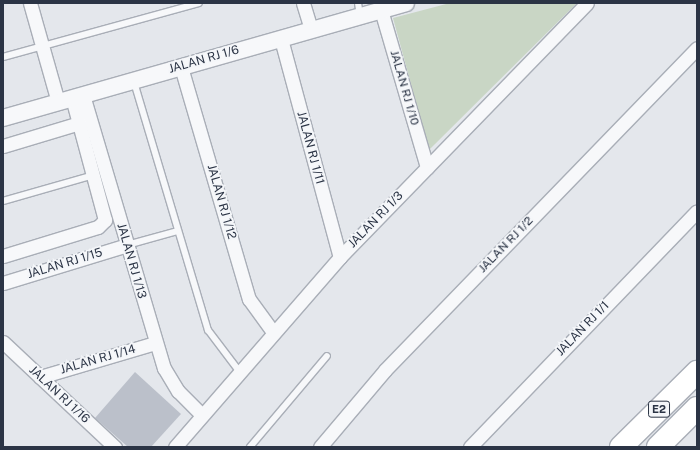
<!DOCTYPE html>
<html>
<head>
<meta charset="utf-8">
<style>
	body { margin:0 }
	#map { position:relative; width:700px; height:450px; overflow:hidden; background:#e4e7ec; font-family:"Public Sans",sans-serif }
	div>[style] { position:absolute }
	.green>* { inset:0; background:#c9d6c5 }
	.building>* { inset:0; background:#bbc0ca }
	.roads { filter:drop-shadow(1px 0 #a9aeb7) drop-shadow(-1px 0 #a9aeb7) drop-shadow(0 1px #a9aeb7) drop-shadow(0 -1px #a9aeb7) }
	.service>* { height:6px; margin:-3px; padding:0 3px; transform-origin:3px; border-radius:3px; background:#f7f8fa }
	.minor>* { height:13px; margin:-6.5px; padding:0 6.5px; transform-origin:6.5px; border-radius:6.5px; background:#f7f8fa }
	.tertiary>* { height:16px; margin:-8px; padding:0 8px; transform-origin:8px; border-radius:8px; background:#f7f8fa }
	.motorway>* { height:22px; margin:-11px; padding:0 11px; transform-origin:11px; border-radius:11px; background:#fff }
	span { translate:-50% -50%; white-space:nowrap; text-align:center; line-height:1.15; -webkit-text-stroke:3.5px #f4f6f9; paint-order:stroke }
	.shield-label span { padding:1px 3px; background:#f4f6f9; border:1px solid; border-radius:3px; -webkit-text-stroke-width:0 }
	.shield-label { font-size:11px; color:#2b3445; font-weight:700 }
	.street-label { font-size:12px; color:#2b3445 }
	.frame { position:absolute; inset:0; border:4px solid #2b3445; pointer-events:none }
</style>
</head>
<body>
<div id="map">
	<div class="green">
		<i style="clip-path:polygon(450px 3px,577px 3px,429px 150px,393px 18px)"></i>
	</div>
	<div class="building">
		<i style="clip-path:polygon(135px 372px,181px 414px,151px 447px,128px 447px,95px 418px)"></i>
	</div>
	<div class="roads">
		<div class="service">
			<i style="left:358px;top:3px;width:12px;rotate:81deg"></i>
			<i style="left:3px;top:57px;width:203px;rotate:-15.4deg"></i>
			<i style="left:134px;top:82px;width:259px;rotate:73.4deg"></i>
			<i style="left:208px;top:330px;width:51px;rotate:52.9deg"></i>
			<i style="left:3px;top:201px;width:95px;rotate:-15.9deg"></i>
			<i style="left:127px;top:245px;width:52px;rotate:-15.6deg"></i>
			<i style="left:250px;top:447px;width:119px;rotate:-49.8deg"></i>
		</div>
		<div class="minor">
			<i style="left:30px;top:3px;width:103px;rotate:74.2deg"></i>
			<i style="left:303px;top:3px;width:28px;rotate:73deg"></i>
			<i style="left:381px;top:10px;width:164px;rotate:73.7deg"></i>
			<i style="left:281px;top:39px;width:226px;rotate:74.9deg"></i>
			<i style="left:181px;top:67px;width:242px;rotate:73.7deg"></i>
			<i style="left:249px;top:299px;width:41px;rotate:54deg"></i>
			<i style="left:83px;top:95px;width:285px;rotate:73.5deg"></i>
			<i style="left:164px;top:368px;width:27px;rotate:59deg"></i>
			<i style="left:178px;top:391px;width:34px;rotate:45deg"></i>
			<i style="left:3px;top:146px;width:79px;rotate:-16.8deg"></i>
			<i style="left:3px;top:256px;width:99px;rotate:-17deg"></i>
			<i style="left:98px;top:227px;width:10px;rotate:-45deg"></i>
			<i style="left:105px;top:220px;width:126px;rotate:-105.1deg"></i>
			<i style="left:3px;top:283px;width:130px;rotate:-17deg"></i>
			<i style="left:3px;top:342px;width:154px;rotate:43.2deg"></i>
			<i style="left:40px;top:377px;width:120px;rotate:-16.5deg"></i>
			<i style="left:175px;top:447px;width:252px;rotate:-49deg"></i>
			<i style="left:340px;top:257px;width:354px;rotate:-45.8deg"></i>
			<i style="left:320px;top:447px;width:101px;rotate:-49.8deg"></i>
			<i style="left:385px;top:370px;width:448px;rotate:-45.9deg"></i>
			<i style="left:470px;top:447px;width:327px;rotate:-46.1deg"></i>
		</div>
		<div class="tertiary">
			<i style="left:3px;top:118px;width:419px;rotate:-15.9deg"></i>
		</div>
		<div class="motorway">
			<i style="left:621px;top:447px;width:107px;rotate:-44.6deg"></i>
			<i style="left:658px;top:447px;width:55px;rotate:-45deg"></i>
		</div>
	</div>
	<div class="shield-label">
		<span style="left:659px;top:409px">E2</span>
	</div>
	<div class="street-label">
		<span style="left:204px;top:60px;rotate:-16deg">JALAN RJ 1/6</span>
		<span style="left:404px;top:88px;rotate:74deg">JALAN RJ 1/10</span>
		<span style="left:310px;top:148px;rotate:75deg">JALAN RJ 1/11</span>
		<span style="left:221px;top:202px;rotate:74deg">JALAN RJ 1/12</span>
		<span style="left:376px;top:220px;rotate:-46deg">JALAN RJ 1/3</span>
		<span style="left:506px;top:245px;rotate:-46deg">JALAN RJ 1/2</span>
		<span style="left:131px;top:261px;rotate:74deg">JALAN RJ 1/13</span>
		<span style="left:65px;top:264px;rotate:-17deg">JALAN RJ 1/15</span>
		<span style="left:583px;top:329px;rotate:-46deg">JALAN RJ 1/1</span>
		<span style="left:98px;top:360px;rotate:-16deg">JALAN RJ 1/14</span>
		<span style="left:59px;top:395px;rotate:43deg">JALAN RJ 1/16</span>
	</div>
	<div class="frame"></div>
</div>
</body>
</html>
